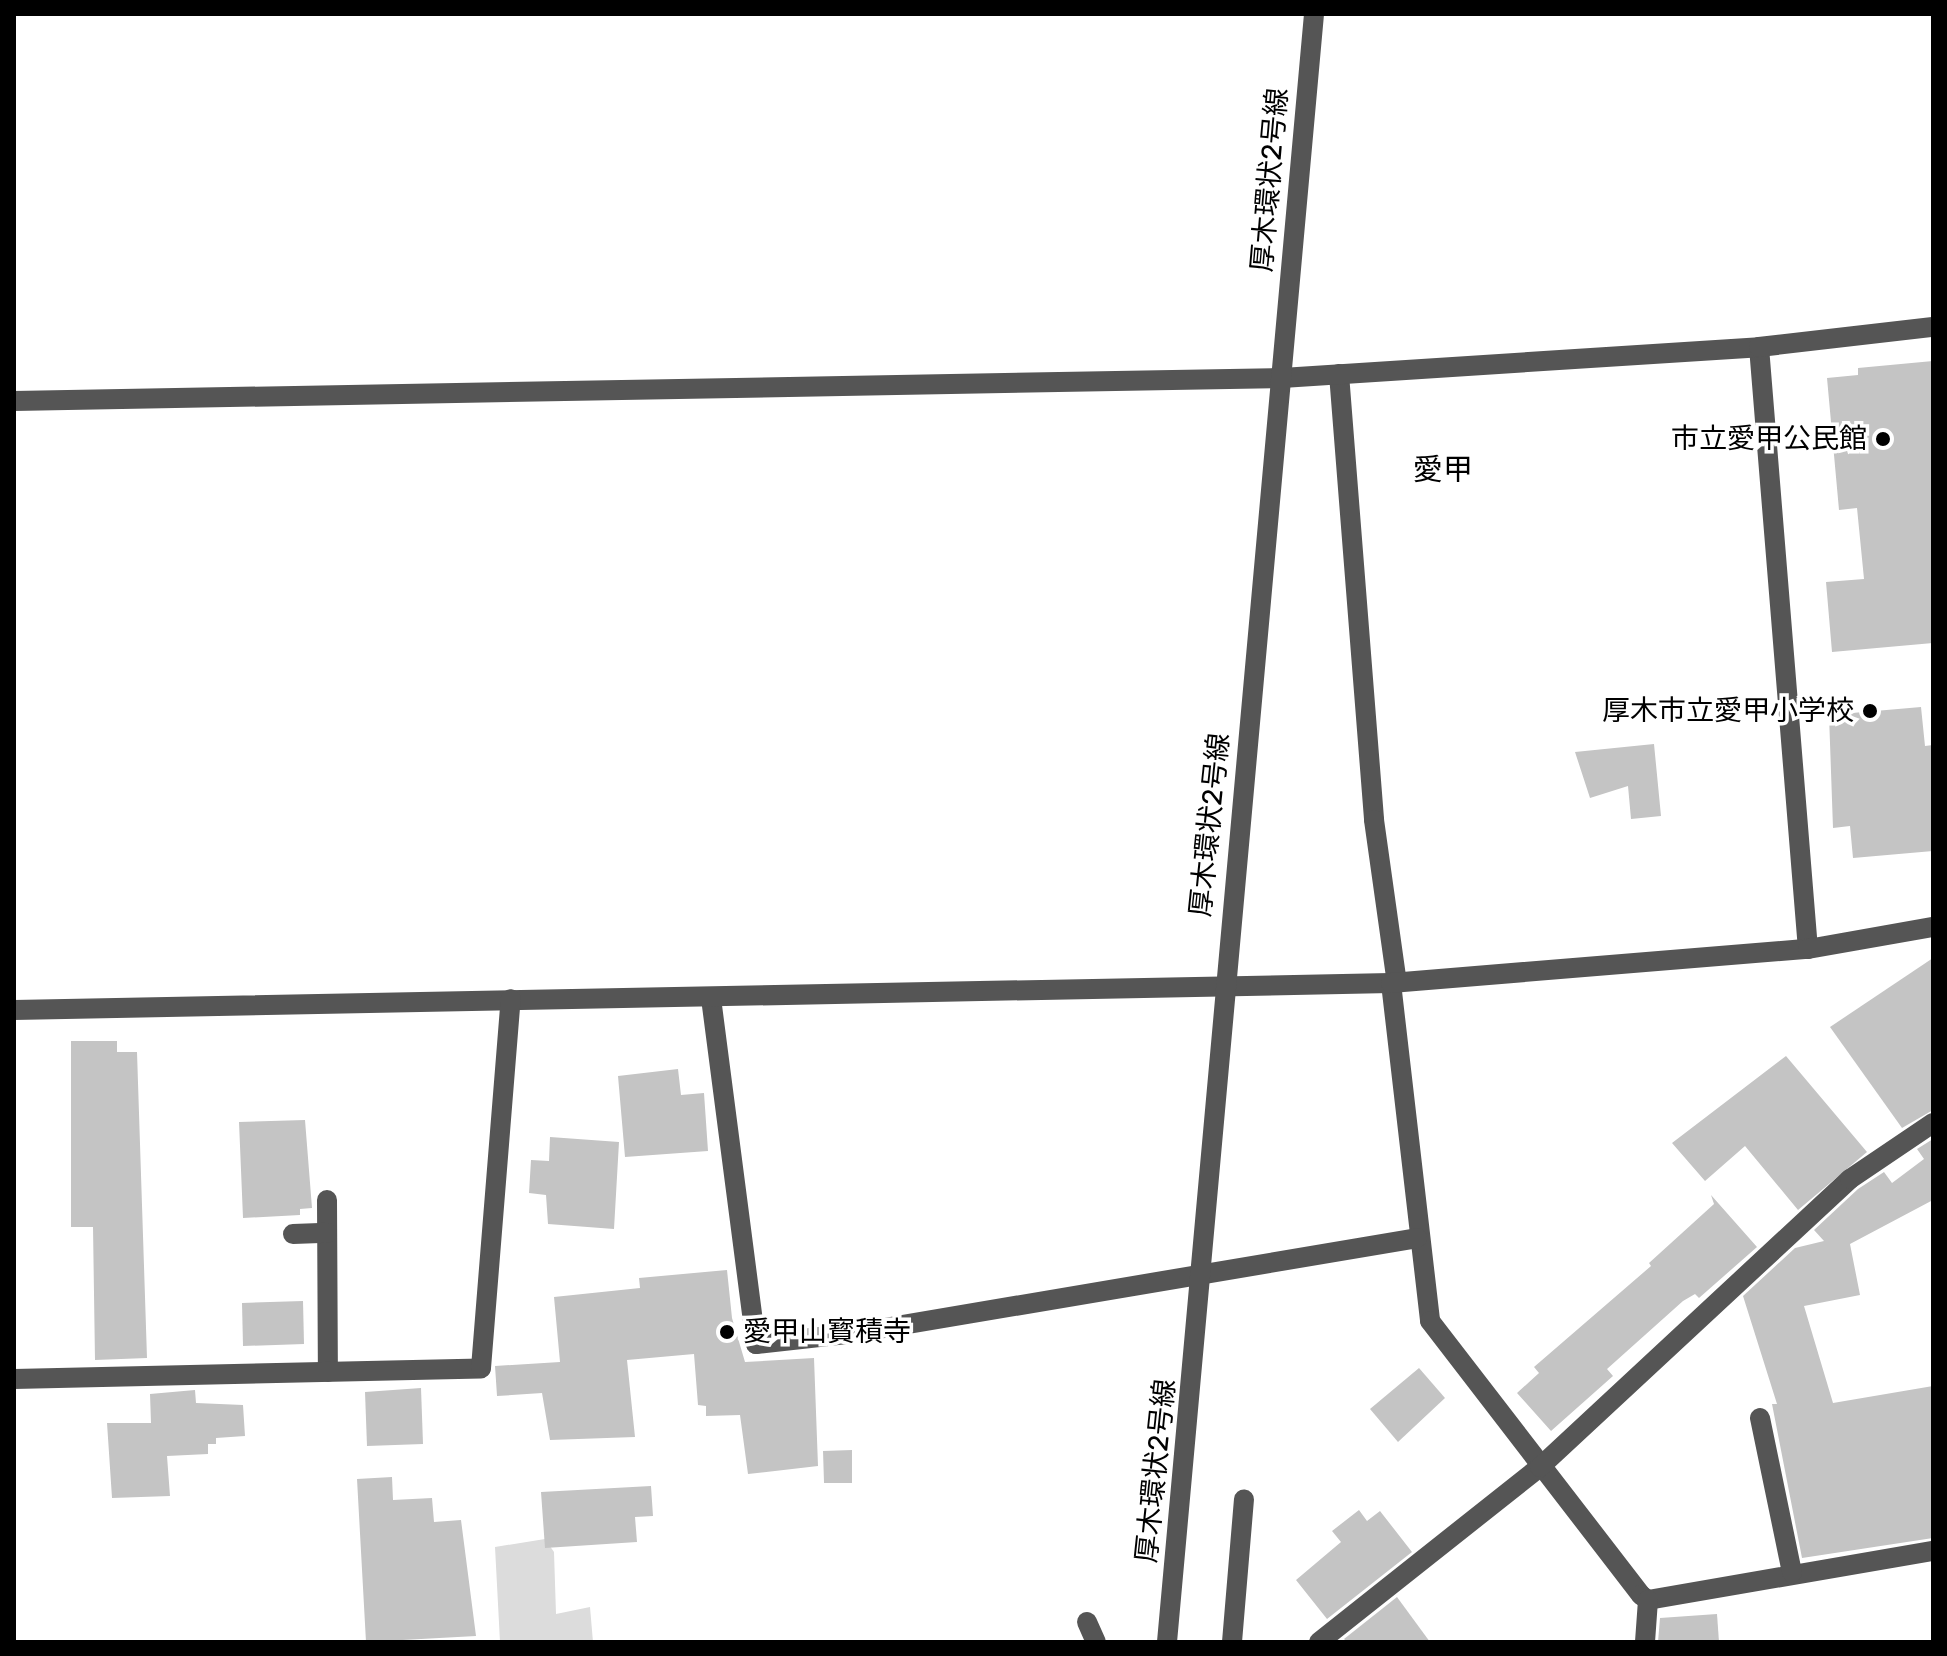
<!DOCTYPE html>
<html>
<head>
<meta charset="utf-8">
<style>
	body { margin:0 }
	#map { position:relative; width:1947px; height:1656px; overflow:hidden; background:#fff; font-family:Rubik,"Noto Sans JP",sans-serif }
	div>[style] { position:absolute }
	.green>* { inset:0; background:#dcdcdc }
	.building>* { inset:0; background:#c4c4c4 }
	.minor>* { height:20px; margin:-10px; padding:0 10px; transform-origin:10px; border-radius:10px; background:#555 }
	.dots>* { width:22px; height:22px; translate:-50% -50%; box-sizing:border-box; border:4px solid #fff; border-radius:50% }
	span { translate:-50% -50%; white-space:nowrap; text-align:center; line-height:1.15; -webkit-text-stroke:7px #fff; paint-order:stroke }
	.street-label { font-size:28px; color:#000 }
	.poi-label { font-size:28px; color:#000 }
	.right { translate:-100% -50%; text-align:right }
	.left { translate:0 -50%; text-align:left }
	.neighbourhood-label { font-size:30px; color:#000 }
	.frame { position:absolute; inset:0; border:16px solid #000; pointer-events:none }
</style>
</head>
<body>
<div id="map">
	<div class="green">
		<i style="clip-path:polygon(545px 1539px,554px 1552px,556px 1614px,590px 1607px,593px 1642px,500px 1642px,495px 1547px)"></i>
	</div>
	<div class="building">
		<i style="clip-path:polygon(1933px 361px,1933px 643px,1832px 652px,1826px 582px,1864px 579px,1857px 508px,1839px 510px,1827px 378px,1858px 375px,1858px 368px)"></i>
		<i style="clip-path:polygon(1921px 707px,1925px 746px,1933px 745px,1933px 851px,1853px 858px,1850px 826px,1833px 828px,1829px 715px)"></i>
		<i style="clip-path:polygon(1654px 744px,1661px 816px,1631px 819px,1628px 786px,1590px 798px,1575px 752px)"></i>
		<i style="clip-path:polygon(1933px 958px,1933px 1110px,1902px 1128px,1830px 1027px)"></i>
		<i style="clip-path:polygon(71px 1041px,117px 1041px,117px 1052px,137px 1052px,147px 1358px,95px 1360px,93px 1227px,71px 1227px)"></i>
		<i style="clip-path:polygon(1786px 1056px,1867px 1152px,1798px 1210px,1745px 1146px,1705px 1181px,1672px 1143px)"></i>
		<i style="clip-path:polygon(678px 1069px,681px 1095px,704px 1093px,708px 1151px,625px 1157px,618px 1076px)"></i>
		<i style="clip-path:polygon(305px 1120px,312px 1208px,300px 1209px,300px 1215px,243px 1218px,239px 1122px)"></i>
		<i style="clip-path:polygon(550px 1137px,619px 1142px,614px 1229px,548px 1224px,546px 1195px,529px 1193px,531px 1160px,549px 1161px)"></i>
		<i style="clip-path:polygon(1933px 1139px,1933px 1200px,1850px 1244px,1860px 1295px,1804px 1306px,1833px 1403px,1933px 1386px,1933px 1538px,1802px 1558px,1772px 1404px,1777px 1404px,1743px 1296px,1795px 1248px,1824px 1241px,1814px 1230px,1858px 1189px,1884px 1172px,1892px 1183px,1924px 1159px,1917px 1149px)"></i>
		<i style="clip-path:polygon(1711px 1195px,1757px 1247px,1699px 1298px,1695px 1294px,1683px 1301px,1607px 1369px,1613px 1376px,1551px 1431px,1517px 1393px,1539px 1373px,1534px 1367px,1651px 1266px,1649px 1263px,1714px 1204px)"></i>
		<i style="clip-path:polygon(727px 1270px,732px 1318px,745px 1362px,814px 1358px,818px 1466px,748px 1474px,740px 1415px,706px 1416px,706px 1406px,698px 1405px,694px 1354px,627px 1360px,635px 1437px,550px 1440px,542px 1393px,497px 1396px,495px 1366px,560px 1362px,554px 1297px,640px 1288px,639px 1278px)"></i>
		<i style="clip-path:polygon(303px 1301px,304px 1344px,243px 1346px,242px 1303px)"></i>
		<i style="clip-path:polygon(1419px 1368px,1445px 1398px,1398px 1442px,1370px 1409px)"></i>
		<i style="clip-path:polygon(421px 1388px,423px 1444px,367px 1446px,365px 1392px)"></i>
		<i style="clip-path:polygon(195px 1390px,196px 1403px,243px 1405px,245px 1436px,216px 1438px,216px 1444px,208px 1444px,208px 1454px,167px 1456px,170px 1496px,112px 1498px,107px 1423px,151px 1423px,150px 1394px)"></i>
		<i style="clip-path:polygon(852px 1450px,852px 1483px,824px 1483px,823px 1451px)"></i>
		<i style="clip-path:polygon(392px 1477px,393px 1500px,432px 1498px,434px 1522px,461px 1520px,476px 1636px,366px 1642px,357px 1479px)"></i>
		<i style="clip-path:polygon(651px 1486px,653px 1516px,635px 1517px,637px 1542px,545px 1548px,541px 1492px)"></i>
		<i style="clip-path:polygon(1359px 1510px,1367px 1521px,1380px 1511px,1412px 1552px,1327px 1619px,1296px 1580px,1341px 1542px,1332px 1531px)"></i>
		<i style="clip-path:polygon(1397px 1597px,1430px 1642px,1347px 1642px,1344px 1639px)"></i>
		<i style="clip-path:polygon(1717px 1614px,1719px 1642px,1658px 1642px,1660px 1618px)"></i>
	</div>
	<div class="minor">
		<i style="left:1759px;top:347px;width:604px;rotate:85.35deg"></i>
		<i style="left:1339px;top:374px;width:447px;rotate:85.5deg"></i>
		<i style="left:1374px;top:820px;width:165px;rotate:82deg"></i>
		<i style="left:14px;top:401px;width:1268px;rotate:-1.04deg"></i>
		<i style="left:1282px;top:378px;width:478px;rotate:-3.7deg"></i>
		<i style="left:1759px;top:347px;width:175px;rotate:-6.6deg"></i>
		<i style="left:1391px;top:983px;width:340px;rotate:83.4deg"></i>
		<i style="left:1430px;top:1321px;width:346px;rotate:52.4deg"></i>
		<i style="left:1641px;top:1595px;width:9px;rotate:36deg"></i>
		<i style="left:1648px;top:1600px;width:289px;rotate:-9.8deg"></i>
		<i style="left:711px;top:998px;width:349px;rotate:82.6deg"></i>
		<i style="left:756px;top:1344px;width:100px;rotate:-6.3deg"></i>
		<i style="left:855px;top:1333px;width:570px;rotate:-9.59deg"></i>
		<i style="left:14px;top:1010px;width:1377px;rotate:-1.12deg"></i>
		<i style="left:1391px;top:983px;width:418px;rotate:-4.7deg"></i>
		<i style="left:1808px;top:949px;width:127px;rotate:-10deg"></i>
		<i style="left:327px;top:1200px;width:172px;rotate:89.7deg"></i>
		<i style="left:293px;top:1234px;width:34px;rotate:-2deg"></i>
		<i style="left:14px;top:1379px;width:467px;rotate:-1.3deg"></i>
		<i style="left:481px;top:1368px;width:370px;rotate:-85.4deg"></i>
		<i style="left:1760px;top:1418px;width:158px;rotate:78.3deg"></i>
		<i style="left:1087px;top:1622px;width:22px;rotate:66deg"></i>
		<i style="left:1167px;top:1642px;width:1635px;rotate:-84.84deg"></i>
		<i style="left:1232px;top:1642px;width:143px;rotate:-85.2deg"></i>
		<i style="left:1319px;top:1642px;width:282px;rotate:-38.4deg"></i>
		<i style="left:1540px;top:1467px;width:423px;rotate:-42.9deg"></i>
		<i style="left:1850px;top:1179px;width:100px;rotate:-34deg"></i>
		<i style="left:1645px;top:1642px;width:42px;rotate:-85.9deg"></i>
	</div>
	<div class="dots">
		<i style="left:1883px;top:439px;background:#000"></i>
		<i style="left:1870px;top:711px;background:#000"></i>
		<i style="left:727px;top:1332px;background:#000"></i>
	</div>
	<div class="street-label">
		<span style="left:1270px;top:180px;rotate:-85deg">厚木環状2号線</span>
		<span style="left:1210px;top:825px;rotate:-84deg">厚木環状2号線</span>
		<span style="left:1156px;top:1471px;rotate:-84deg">厚木環状2号線</span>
	</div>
	<div class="poi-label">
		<span class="right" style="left:1867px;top:439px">市立愛甲公民館</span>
		<span class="right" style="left:1854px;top:711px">厚木市立愛甲小学校</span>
		<span class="left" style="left:743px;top:1332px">愛甲山寳積寺</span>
	</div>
	<div class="neighbourhood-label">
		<span style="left:1443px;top:470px">愛甲</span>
	</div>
	<div class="frame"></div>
</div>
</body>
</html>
